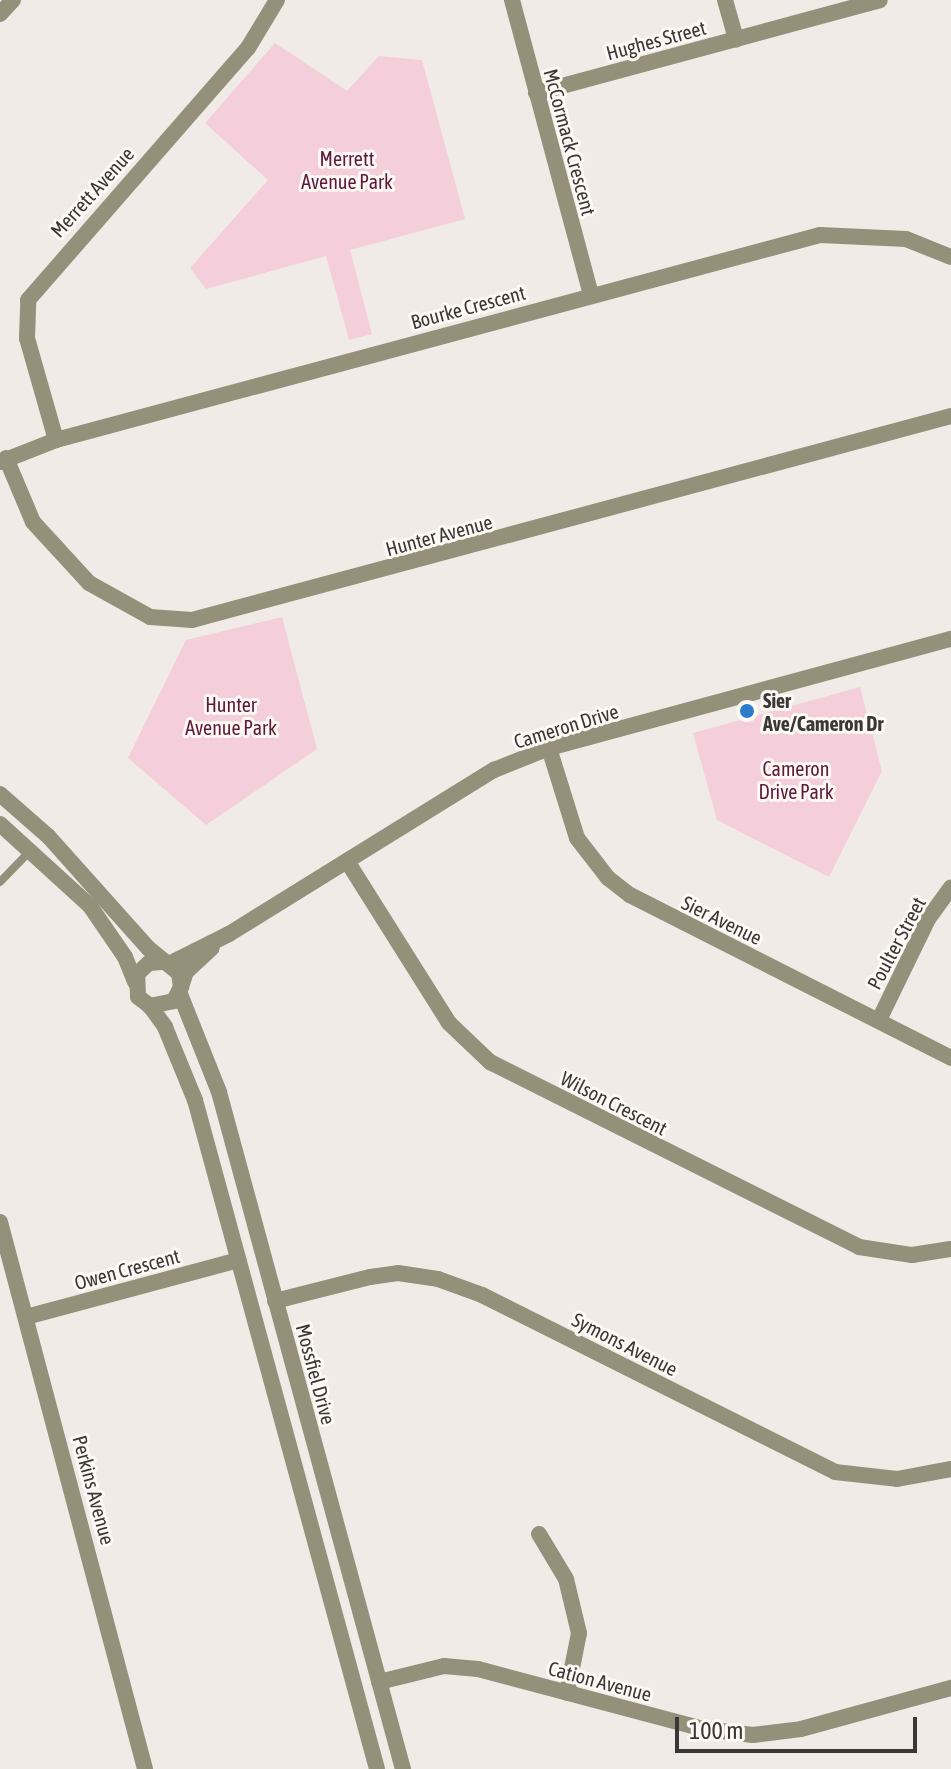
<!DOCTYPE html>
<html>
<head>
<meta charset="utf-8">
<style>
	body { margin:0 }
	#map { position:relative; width:951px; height:1769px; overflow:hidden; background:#f1ebe7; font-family:"Asap Condensed",sans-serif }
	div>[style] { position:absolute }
	.green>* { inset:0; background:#f4cedb }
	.service>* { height:8px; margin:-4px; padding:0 4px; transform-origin:4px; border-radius:4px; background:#95907a }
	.minor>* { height:16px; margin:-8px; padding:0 8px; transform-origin:8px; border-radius:8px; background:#95907a }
	.tertiary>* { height:16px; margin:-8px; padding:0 8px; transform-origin:8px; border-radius:8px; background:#95907a }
	.dots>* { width:22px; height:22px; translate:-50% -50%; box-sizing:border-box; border:4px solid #fef9f4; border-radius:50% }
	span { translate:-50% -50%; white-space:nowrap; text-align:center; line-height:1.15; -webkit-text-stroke:6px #fef9f4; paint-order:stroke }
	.street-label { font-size:20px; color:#3a3836 }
	.park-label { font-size:20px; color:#5c1939 }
	.poi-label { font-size:20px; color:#3a3836; font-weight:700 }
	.left { translate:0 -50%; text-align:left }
	.scale { position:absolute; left:675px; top:1717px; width:242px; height:36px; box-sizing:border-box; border:4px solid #3a3836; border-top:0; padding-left:10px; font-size:24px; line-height:28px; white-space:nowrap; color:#3a3836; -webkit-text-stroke:6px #fef9f4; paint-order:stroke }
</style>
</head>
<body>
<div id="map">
	<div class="green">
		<i style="clip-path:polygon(275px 43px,347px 91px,379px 56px,422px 60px,465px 219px,350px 250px,372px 334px,349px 340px,326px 256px,206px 289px,190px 268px,268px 180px,205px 123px)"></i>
		<i style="clip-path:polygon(282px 617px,317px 749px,206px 825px,128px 758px,186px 640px)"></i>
		<i style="clip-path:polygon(860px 687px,882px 771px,829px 877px,717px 820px,693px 733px)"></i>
	</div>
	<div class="service">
		<i style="left:0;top:882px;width:43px;rotate:-45.9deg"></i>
	</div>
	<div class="minor">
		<i style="left:512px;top:0;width:304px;rotate:75deg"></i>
		<i style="left:725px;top:0;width:41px;rotate:74.2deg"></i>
		<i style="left:0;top:14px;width:19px;rotate:-47deg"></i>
		<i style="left:536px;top:93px;width:356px;rotate:-15.1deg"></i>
		<i style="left:56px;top:440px;width:106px;rotate:-105.9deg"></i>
		<i style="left:27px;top:338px;width:38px;rotate:-88deg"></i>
		<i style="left:28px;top:300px;width:335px;rotate:-48.9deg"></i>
		<i style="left:248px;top:48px;width:56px;rotate:-58.9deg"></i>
		<i style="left:6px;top:458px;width:69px;rotate:67.1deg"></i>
		<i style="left:33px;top:522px;width:83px;rotate:47.4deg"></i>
		<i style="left:89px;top:583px;width:70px;rotate:29.1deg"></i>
		<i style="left:150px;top:617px;width:42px;rotate:4.1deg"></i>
		<i style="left:192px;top:620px;width:786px;rotate:-15.04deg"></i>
		<i style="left:0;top:462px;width:60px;rotate:-21.4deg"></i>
		<i style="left:56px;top:440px;width:791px;rotate:-15.02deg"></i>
		<i style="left:820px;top:235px;width:86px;rotate:2.7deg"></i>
		<i style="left:906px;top:239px;width:48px;rotate:21.8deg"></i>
		<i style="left:549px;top:748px;width:94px;rotate:72.7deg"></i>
		<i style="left:577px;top:838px;width:51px;rotate:52.2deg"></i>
		<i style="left:608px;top:878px;width:28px;rotate:38deg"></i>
		<i style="left:630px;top:895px;width:360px;rotate:26.9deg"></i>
		<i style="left:347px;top:861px;width:191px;rotate:57.8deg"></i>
		<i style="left:449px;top:1023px;width:57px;rotate:43.6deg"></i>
		<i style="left:490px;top:1062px;width:413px;rotate:26.6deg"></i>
		<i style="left:859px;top:1247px;width:54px;rotate:8.6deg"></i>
		<i style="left:912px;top:1255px;width:39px;rotate:-9deg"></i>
		<i style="left:169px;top:964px;width:67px;rotate:-26.6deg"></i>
		<i style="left:229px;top:934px;width:312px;rotate:-31.8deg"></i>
		<i style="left:494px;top:770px;width:59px;rotate:-21.8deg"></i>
		<i style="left:549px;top:748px;width:417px;rotate:-15.2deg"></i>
		<i style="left:181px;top:987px;width:16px;rotate:-72deg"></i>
		<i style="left:186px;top:972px;width:35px;rotate:-43deg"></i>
		<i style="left:879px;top:1020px;width:112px;rotate:-64.1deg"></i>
		<i style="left:928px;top:919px;width:39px;rotate:-54deg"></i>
		<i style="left:0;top:1222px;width:566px;rotate:75.15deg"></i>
		<i style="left:275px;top:1301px;width:98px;rotate:-14.2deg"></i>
		<i style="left:370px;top:1277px;width:28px;rotate:-8deg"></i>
		<i style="left:398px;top:1273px;width:40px;rotate:8.5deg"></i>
		<i style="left:438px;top:1279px;width:47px;rotate:20deg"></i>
		<i style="left:482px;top:1295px;width:395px;rotate:26.6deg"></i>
		<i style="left:835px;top:1472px;width:62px;rotate:6.4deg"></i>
		<i style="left:897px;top:1479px;width:55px;rotate:-10.5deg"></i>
		<i style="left:26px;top:1317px;width:220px;rotate:-15deg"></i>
		<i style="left:539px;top:1534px;width:52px;rotate:59deg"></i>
		<i style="left:566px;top:1579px;width:56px;rotate:76.5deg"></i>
		<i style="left:579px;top:1633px;width:61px;rotate:101.3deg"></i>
		<i style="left:379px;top:1682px;width:67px;rotate:-13.8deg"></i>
		<i style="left:444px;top:1666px;width:34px;rotate:5deg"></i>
		<i style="left:478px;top:1669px;width:229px;rotate:14.9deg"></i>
		<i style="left:699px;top:1728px;width:54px;rotate:7.4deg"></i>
		<i style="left:753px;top:1735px;width:48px;rotate:-7.1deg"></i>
		<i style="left:801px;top:1729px;width:156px;rotate:-15.3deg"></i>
	</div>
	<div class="tertiary">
		<i style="left:0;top:794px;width:64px;rotate:41.2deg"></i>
		<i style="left:48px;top:836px;width:150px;rotate:48.2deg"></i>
		<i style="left:148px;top:948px;width:40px;rotate:39deg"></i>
		<i style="left:179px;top:973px;width:14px;rotate:82deg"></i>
		<i style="left:181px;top:987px;width:16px;rotate:117deg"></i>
		<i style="left:174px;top:1001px;width:25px;rotate:168deg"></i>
		<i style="left:150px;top:1006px;width:15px;rotate:-143deg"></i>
		<i style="left:138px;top:997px;width:23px;rotate:-92deg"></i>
		<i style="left:137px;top:974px;width:16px;rotate:-43deg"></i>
		<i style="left:149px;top:963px;width:16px;rotate:-4deg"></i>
		<i style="left:0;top:824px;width:122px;rotate:42.3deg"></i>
		<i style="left:90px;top:906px;width:62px;rotate:55.5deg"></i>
		<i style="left:125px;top:957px;width:27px;rotate:68deg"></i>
		<i style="left:180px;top:994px;width:105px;rotate:68.3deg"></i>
		<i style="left:219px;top:1092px;width:702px;rotate:74.8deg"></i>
		<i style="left:150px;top:1006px;width:26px;rotate:54deg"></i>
		<i style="left:165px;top:1027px;width:79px;rotate:67.7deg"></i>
		<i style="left:195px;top:1100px;width:693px;rotate:74.78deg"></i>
	</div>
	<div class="dots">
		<i style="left:747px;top:711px;background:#2d7ccc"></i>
	</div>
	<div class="street-label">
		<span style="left:656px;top:40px;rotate:-15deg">Hughes Street</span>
		<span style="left:570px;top:142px;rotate:75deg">McCormack Crescent</span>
		<span style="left:92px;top:192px;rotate:-48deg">Merrett Avenue</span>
		<span style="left:468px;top:307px;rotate:-15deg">Bourke Crescent</span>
		<span style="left:439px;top:535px;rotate:-15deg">Hunter Avenue</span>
		<span style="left:566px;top:726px;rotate:-17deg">Cameron Drive</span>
		<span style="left:722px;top:920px;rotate:26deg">Sier Avenue</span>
		<span style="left:896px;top:943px;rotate:-62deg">Poulter Street</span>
		<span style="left:614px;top:1103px;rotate:27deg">Wilson Crescent</span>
		<span style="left:127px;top:1269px;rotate:-15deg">Owen Crescent</span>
		<span style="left:625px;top:1344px;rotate:27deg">Symons Avenue</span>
		<span style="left:316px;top:1374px;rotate:75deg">Mossfiel Drive</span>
		<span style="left:94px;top:1490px;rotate:75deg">Perkins Avenue</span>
		<span style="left:600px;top:1681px;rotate:15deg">Cation Avenue</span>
	</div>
	<div class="park-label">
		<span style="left:347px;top:170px">Merrett<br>Avenue Park</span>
		<span style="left:231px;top:716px">Hunter<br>Avenue Park</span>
		<span style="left:796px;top:780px">Cameron<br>Drive Park</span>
	</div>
	<div class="poi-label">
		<span class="left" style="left:763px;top:712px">Sier<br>Ave/Cameron Dr</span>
	</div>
	<div class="scale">100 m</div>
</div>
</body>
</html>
